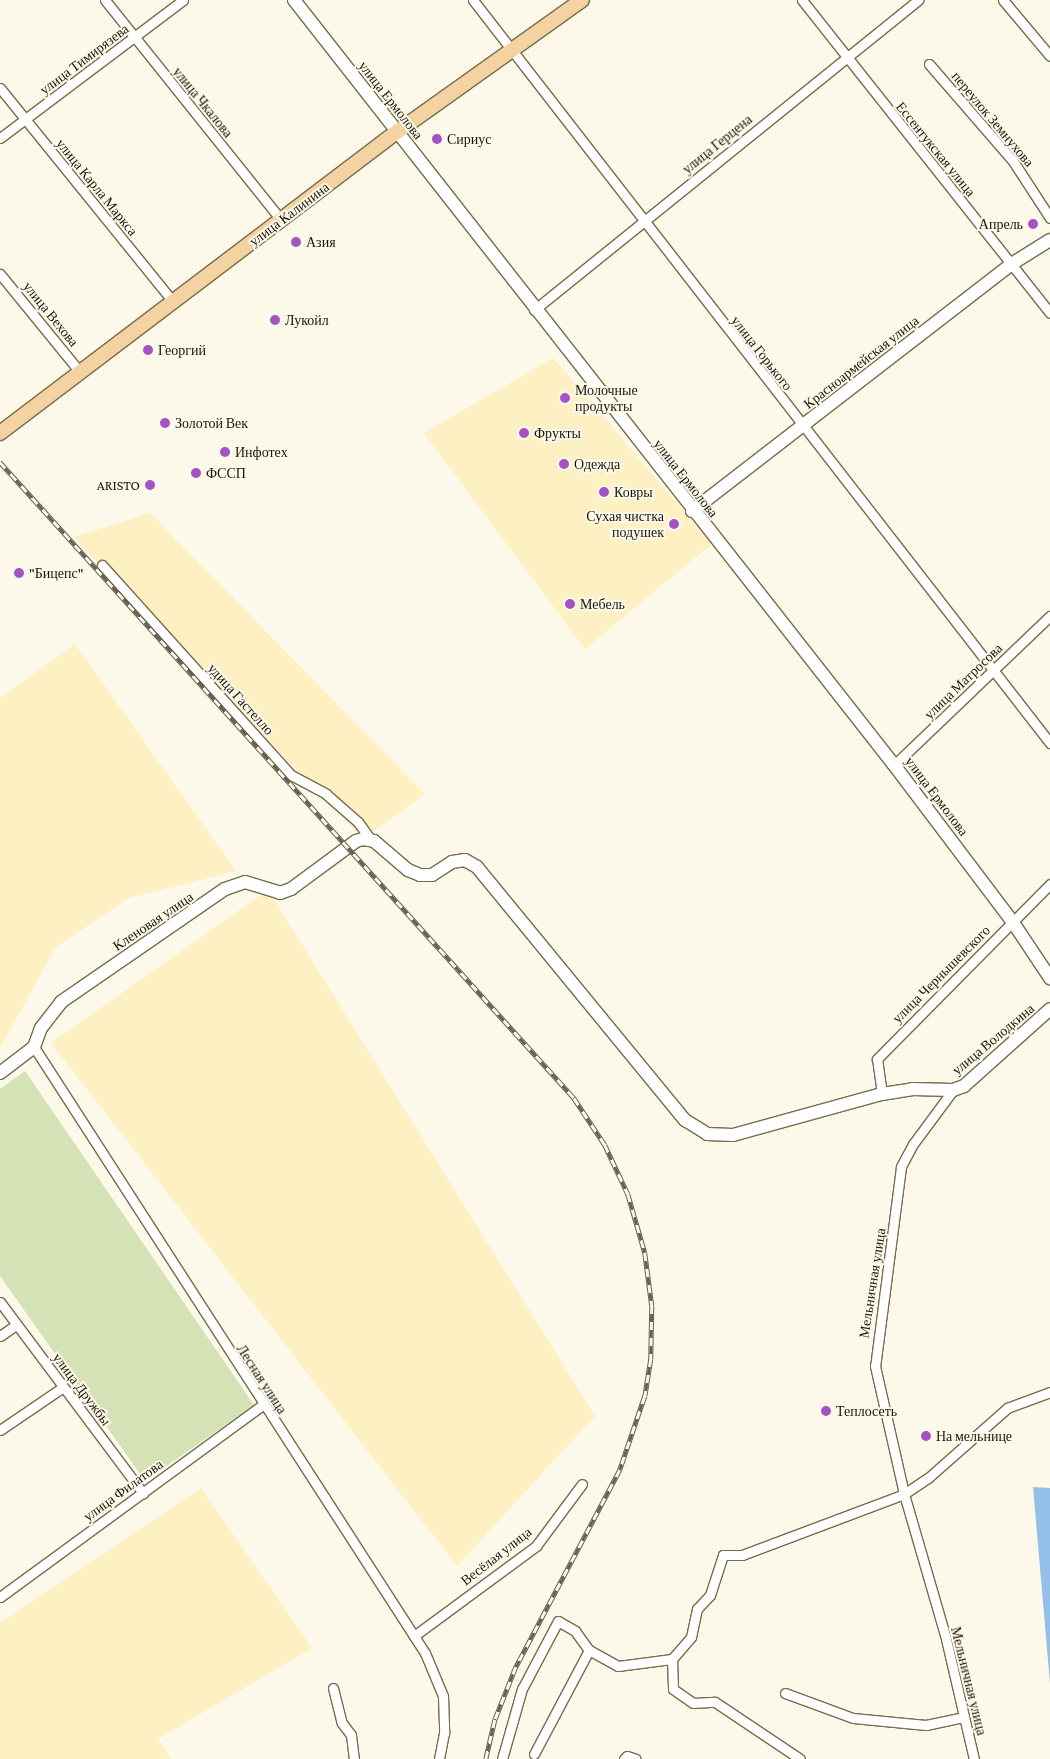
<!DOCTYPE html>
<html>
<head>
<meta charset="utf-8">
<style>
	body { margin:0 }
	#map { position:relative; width:1050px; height:1759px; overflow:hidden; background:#fdf9ea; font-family:"Crimson Pro",serif }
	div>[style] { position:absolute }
	.built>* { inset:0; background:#fdf0c3 }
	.green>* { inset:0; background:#d5e2b6 }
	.water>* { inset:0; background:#92c0e8 }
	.roads { filter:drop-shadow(1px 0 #766d4c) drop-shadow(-1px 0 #766d4c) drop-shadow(0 1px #766d4c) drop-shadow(0 -1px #766d4c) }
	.street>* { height:9px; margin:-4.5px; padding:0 4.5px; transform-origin:4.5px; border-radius:4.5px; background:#fff }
	.secondary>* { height:12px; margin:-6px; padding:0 6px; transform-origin:6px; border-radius:6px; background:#fff }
	.primary>* { height:14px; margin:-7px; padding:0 7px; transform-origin:7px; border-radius:7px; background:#f5d2a2 }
	.rail>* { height:4.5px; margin-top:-2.25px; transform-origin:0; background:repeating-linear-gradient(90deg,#fdf9ea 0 8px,#656153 0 16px); box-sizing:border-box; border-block:1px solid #656153 }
	.dots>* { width:14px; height:14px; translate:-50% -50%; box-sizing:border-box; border:2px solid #fdf9ea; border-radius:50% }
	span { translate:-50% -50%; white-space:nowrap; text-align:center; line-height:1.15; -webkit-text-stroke:4px #fdf9ea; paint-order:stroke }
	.street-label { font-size:14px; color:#1a1609 }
	.poi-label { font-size:14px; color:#1a1609 }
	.left { translate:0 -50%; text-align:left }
	.right { translate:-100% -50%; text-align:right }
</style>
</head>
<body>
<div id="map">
	<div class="built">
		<i style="clip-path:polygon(553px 358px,712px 544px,585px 649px,424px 433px)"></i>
		<i style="clip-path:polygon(150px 513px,425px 794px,363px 839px,73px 537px)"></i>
		<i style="clip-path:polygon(75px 644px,236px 871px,129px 898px,56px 947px,0 1048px,0 698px)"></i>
		<i style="clip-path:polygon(268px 890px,595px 1416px,457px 1566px,51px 1043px)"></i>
		<i style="clip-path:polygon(201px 1488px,312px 1648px,158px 1739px,171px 1759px,0 1759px,0 1623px)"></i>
	</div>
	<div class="green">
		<i style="clip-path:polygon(25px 1071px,254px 1405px,145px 1481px,0 1276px,0 1089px)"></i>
	</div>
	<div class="water">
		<i style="clip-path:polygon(1033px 1487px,1050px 1488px,1050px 1683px)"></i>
	</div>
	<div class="roads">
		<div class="street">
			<i style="left:105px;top:0;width:282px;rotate:51.3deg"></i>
			<i style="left:473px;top:0;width:941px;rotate:52.17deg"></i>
			<i style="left:802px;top:0;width:399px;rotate:51.6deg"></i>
			<i style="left:1003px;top:0;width:73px;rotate:50deg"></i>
			<i style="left:929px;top:64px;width:128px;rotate:49.1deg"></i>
			<i style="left:1013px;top:161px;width:68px;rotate:57deg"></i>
			<i style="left:0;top:88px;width:275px;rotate:51deg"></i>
			<i style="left:0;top:138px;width:229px;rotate:-37deg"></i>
			<i style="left:0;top:274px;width:127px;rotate:50.8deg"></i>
			<i style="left:534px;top:310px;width:494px;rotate:-38.9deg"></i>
			<i style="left:102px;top:565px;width:283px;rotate:48deg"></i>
			<i style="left:291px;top:775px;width:40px;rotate:28deg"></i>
			<i style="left:326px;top:794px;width:43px;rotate:41.2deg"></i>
			<i style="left:358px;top:822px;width:22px;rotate:54deg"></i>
			<i style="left:894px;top:765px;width:216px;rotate:-43.7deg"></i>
			<i style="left:34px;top:1047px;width:721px;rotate:57.17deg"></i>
			<i style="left:425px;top:1653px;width:47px;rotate:67.3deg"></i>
			<i style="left:443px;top:1696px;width:37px;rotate:88deg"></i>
			<i style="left:444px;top:1733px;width:26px;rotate:101deg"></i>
			<i style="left:953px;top:1090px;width:67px;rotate:126.5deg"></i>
			<i style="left:913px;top:1144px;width:26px;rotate:118deg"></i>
			<i style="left:901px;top:1167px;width:201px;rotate:97.4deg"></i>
			<i style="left:875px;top:1366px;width:131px;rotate:77.2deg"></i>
			<i style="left:904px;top:1494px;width:151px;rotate:73.8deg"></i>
			<i style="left:946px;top:1639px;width:123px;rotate:76.9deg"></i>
			<i style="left:882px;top:1094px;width:35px;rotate:-98deg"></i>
			<i style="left:877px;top:1059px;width:246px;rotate:-45.3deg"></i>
			<i style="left:0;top:1302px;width:239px;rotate:53.2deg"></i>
			<i style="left:0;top:1336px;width:19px;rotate:-35deg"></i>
			<i style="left:0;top:1430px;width:76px;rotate:-34.3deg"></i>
			<i style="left:0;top:1597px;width:325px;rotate:-36.2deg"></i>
			<i style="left:414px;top:1636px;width:152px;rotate:-36.4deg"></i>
			<i style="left:536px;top:1546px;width:77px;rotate:-53.4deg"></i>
			<i style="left:672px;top:1659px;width:29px;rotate:-49deg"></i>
			<i style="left:691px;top:1637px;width:29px;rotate:-78deg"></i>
			<i style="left:697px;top:1609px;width:19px;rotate:-47deg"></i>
			<i style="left:710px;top:1595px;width:42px;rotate:-72deg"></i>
			<i style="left:723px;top:1555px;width:19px"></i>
			<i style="left:742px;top:1555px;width:173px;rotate:-20.6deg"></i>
			<i style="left:904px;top:1494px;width:29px;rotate:-34deg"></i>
			<i style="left:928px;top:1478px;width:106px;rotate:-41.5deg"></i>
			<i style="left:1007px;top:1408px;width:46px;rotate:-20.4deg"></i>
			<i style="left:672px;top:1659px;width:30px;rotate:88deg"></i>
			<i style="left:673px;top:1689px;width:24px;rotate:35deg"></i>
			<i style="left:693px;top:1703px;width:22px;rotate:-3deg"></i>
			<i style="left:715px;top:1702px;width:102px;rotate:33.8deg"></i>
			<i style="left:333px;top:1688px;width:36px;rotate:76deg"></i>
			<i style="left:342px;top:1723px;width:15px;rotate:53deg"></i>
			<i style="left:351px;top:1735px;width:24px;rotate:83deg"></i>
			<i style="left:785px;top:1693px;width:72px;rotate:20.2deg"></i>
			<i style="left:853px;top:1718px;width:73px;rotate:5.5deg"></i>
			<i style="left:926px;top:1725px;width:39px;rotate:-12deg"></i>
			<i style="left:534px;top:1754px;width:118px;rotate:-62.1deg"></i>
			<i style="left:502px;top:1759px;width:73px;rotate:-74.1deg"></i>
			<i style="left:522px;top:1689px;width:77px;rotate:-62.1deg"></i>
			<i style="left:558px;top:1621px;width:20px;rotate:30deg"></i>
			<i style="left:575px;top:1631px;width:24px;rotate:54deg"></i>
			<i style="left:589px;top:1650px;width:33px;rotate:29deg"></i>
			<i style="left:618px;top:1666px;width:54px;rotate:-7.4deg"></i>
			<i style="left:624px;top:1759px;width:4px;rotate:-45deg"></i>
			<i style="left:627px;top:1756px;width:9px;rotate:18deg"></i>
		</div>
		<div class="secondary">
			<i style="left:294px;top:0;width:972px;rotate:51.89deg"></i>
			<i style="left:894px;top:765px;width:196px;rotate:52.9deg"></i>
			<i style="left:1012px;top:921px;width:69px;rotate:56.3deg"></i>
			<i style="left:692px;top:511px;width:402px;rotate:-37.7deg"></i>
			<i style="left:1010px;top:265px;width:47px;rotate:-32deg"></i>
			<i style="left:0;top:1073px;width:43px;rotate:-37.4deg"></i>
			<i style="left:34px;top:1047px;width:20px;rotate:-70deg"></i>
			<i style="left:41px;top:1028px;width:33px;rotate:-52deg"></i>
			<i style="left:61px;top:1002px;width:199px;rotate:-34.6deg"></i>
			<i style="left:225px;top:889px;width:21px;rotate:-19deg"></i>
			<i style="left:245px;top:882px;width:37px;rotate:17deg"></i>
			<i style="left:280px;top:893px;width:12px;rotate:-20deg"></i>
			<i style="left:291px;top:889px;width:81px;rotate:-36.4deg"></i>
			<i style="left:356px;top:841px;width:7px;rotate:-16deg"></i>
			<i style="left:363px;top:839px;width:11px;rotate:10deg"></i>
			<i style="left:374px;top:841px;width:45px;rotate:40.5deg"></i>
			<i style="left:408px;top:870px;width:13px;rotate:23deg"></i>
			<i style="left:420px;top:875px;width:12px"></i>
			<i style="left:432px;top:875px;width:24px;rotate:-33deg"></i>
			<i style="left:452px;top:862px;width:13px;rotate:-9deg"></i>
			<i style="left:465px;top:860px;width:14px;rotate:30deg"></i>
			<i style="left:477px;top:867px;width:328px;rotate:50.6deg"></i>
			<i style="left:685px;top:1120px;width:26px;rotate:32deg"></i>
			<i style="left:707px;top:1134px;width:26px;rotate:2deg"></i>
			<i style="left:733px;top:1135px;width:155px;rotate:-15.4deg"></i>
			<i style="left:882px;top:1094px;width:30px;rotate:-9deg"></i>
			<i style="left:912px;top:1089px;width:41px;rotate:1.4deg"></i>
			<i style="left:953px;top:1090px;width:12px;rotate:-20deg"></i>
			<i style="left:964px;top:1086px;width:115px;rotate:-41.8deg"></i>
		</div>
		<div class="primary">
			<i style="left:0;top:433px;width:498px;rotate:-37.2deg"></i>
			<i style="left:397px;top:132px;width:227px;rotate:-35.5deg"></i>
		</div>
	</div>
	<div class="rail">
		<i style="left:0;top:462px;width:857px;rotate:47.93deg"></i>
		<i style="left:574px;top:1098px;width:56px;rotate:56.6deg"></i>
		<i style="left:605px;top:1145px;width:54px;rotate:64.9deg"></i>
		<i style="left:628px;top:1194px;width:61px;rotate:73.9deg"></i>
		<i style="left:645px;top:1253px;width:53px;rotate:82.5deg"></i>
		<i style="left:652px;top:1306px;width:53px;rotate:91.1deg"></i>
		<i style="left:651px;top:1359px;width:37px;rotate:99deg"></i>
		<i style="left:645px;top:1396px;width:78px;rotate:108.7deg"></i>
		<i style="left:620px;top:1470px;width:223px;rotate:117.8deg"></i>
		<i style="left:516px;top:1667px;width:57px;rotate:111.6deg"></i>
		<i style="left:495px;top:1720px;width:40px;rotate:103deg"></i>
	</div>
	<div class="dots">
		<i style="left:437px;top:139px;background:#a453c3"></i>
		<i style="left:1033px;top:224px;background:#a453c3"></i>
		<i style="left:296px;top:242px;background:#a453c3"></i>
		<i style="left:275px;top:320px;background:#a453c3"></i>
		<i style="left:148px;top:350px;background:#a453c3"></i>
		<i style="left:565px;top:398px;background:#a453c3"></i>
		<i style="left:165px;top:423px;background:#a453c3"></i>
		<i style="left:524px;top:433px;background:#a453c3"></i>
		<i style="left:225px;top:452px;background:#a453c3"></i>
		<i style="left:564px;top:464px;background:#a453c3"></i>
		<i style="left:196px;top:473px;background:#a453c3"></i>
		<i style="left:150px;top:485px;background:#a453c3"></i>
		<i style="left:604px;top:492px;background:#a453c3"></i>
		<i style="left:674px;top:524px;background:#a453c3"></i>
		<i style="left:19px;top:573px;background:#a453c3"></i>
		<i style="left:570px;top:604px;background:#a453c3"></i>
		<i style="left:826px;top:1411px;background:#a453c3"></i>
		<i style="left:926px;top:1436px;background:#a453c3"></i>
	</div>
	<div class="street-label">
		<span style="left:84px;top:59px;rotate:-37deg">улица Тимирязева</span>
		<span style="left:391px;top:100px;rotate:52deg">улица Ермолова</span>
		<span style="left:203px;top:102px;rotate:51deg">улица Чкалова</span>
		<span style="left:993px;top:119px;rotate:50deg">переулок Земнухова</span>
		<span style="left:717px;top:144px;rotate:-39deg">улица Герцена</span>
		<span style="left:936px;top:149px;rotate:51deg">Ессентукская улица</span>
		<span style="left:97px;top:187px;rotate:51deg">улица Карла Маркса</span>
		<span style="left:289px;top:214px;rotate:-37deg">улица Калинина</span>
		<span style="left:51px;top:314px;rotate:51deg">улица Вехова</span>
		<span style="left:762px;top:353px;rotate:52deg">улица Горького</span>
		<span style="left:861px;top:362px;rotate:-38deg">Красноармейская улица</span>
		<span style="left:686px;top:478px;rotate:52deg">улица Ермолова</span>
		<span style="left:963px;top:681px;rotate:-44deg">улица Матросова</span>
		<span style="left:241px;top:699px;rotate:48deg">удица Гастелло</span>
		<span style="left:937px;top:796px;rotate:53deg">улица Ермолова</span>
		<span style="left:153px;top:921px;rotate:-34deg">Кленовая улица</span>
		<span style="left:941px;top:974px;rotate:-45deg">улица Чернышевского</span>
		<span style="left:993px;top:1039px;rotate:-40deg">улица Володкина</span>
		<span style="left:872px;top:1283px;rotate:-81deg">Мельничная улица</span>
		<span style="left:262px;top:1379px;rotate:57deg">Лесная улица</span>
		<span style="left:82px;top:1389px;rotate:53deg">улица Дружбы</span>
		<span style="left:123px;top:1490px;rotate:-36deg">улица Филатова</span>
		<span style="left:496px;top:1556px;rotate:-38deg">Весёлая улица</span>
		<span style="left:969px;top:1681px;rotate:76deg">Мельничная улица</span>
	</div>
	<div class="poi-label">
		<span class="left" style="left:447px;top:139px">Сириус</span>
		<span class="right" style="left:1023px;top:224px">Апрель</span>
		<span class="left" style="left:306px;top:242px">Азия</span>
		<span class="left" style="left:285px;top:320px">Лукойл</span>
		<span class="left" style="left:158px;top:350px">Георгий</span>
		<span class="left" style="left:575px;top:398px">Молочные<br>продукты</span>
		<span class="left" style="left:175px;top:423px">Золотой Век</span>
		<span class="left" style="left:534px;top:433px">Фрукты</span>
		<span class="left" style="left:235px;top:452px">Инфотех</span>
		<span class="left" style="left:574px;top:464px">Одежда</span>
		<span class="left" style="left:206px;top:473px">ФССП</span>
		<span class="right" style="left:140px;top:485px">ARISTO</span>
		<span class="left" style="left:614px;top:492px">Ковры</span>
		<span class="right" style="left:664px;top:524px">Сухая чистка<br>подушек</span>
		<span class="left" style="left:29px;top:573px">"Бицепс"</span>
		<span class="left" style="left:580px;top:604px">Мебель</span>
		<span class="left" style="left:836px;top:1411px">Теплосеть</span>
		<span class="left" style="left:936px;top:1436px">На мельнице</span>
	</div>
</div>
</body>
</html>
